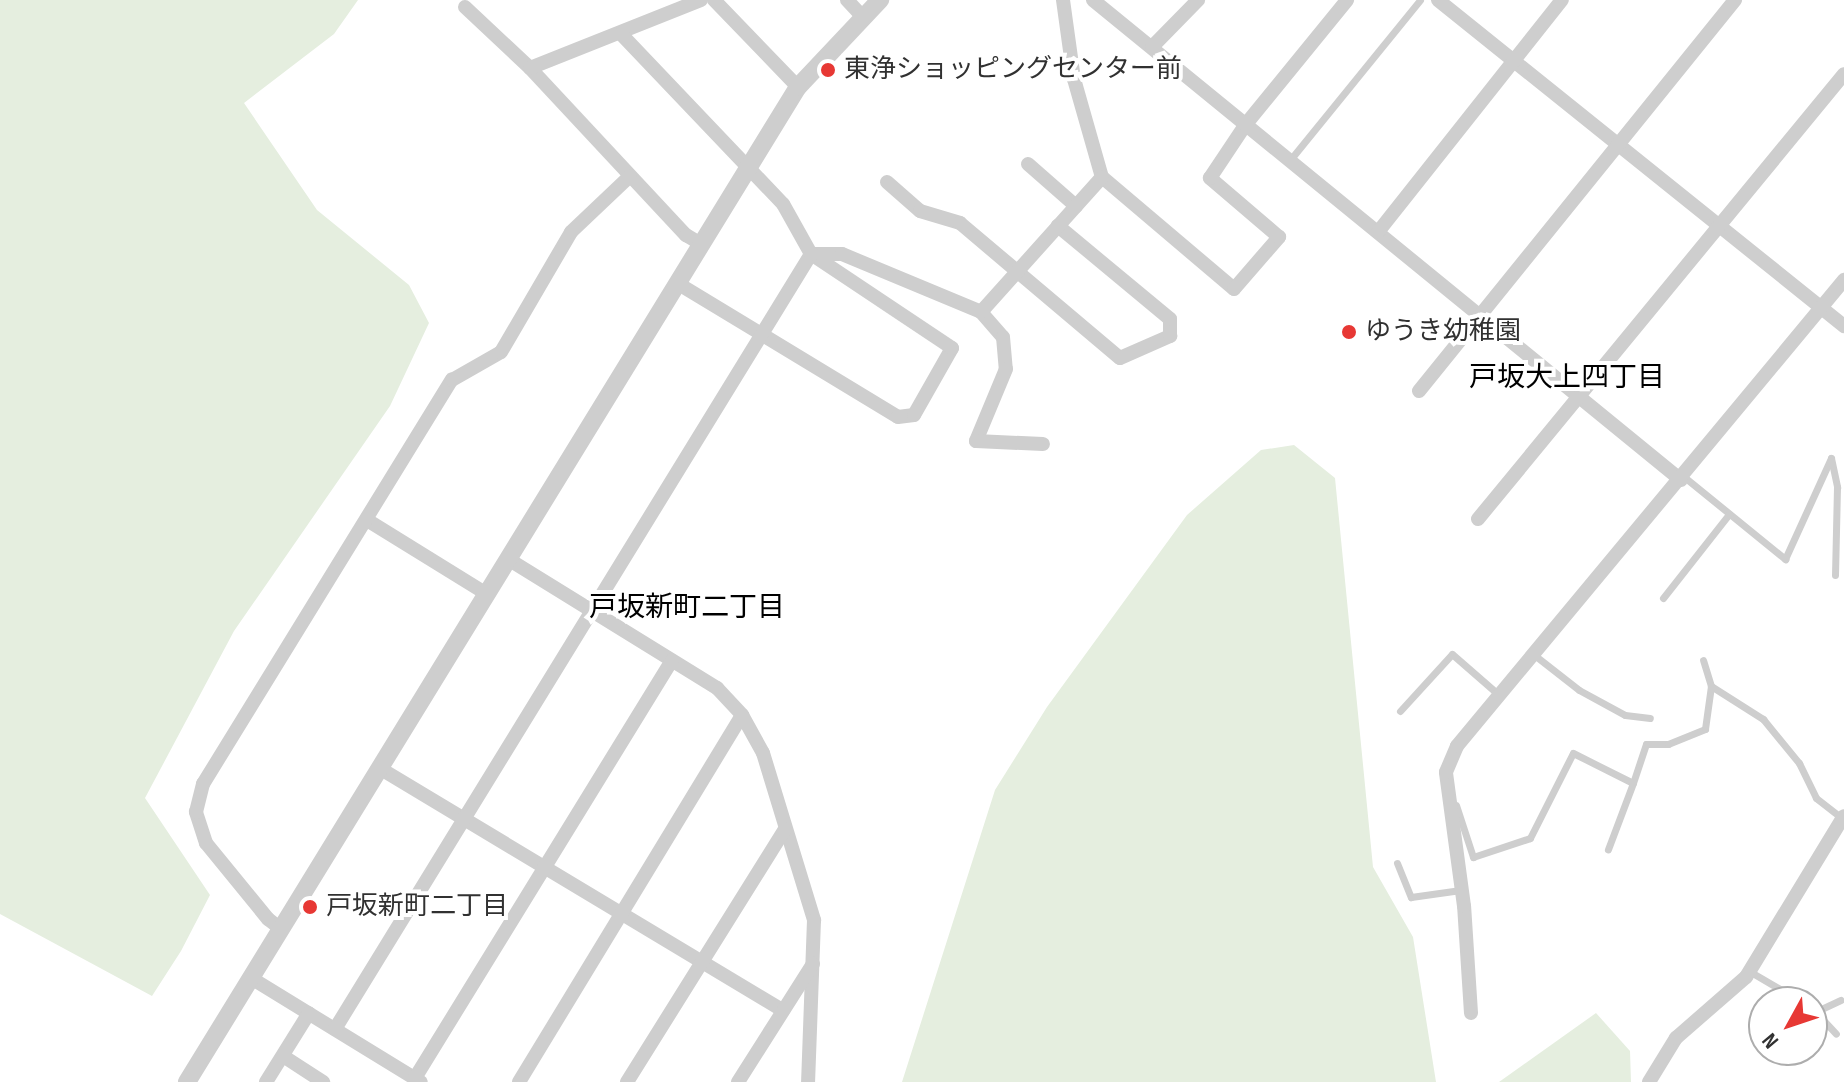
<!DOCTYPE html>
<html>
<head>
<meta charset="utf-8">
<style>
	body { margin:0 }
	#map { position:relative; width:1844px; height:1082px; overflow:hidden; background:#fff; font-family:"Sofia Sans Condensed","Noto Sans JP",sans-serif }
	div>[style] { position:absolute }
	.green>* { inset:0; background:#e5eedf }
	.service>* { height:7px; margin:-3.5px; padding:0 3.5px; transform-origin:3.5px; border-radius:3.5px; background:#cecece }
	.minor>* { height:14px; margin:-7px; padding:0 7px; transform-origin:7px; border-radius:7px; background:#cecece }
	.tertiary>* { height:18px; margin:-9px; padding:0 9px; transform-origin:9px; border-radius:9px; background:#cecece }
	.dots>* { width:22px; height:22px; translate:-50% -50%; box-sizing:border-box; border:4px solid #fff; border-radius:50% }
	span { translate:-50% -50%; white-space:nowrap; text-align:center; line-height:1.15; -webkit-text-stroke:8px #fff; paint-order:stroke }
	.poi-label { font-size:26px; color:#313131 }
	.left { translate:0 -50%; text-align:left }
	.neighbourhood-label { font-size:28px; color:#000 }
	.north { position:absolute; left:1748px; top:986px; width:80px; height:80px; box-sizing:border-box; background:#fff; border:2px solid #adadad; border-radius:50%; rotate:230deg; font-size:22px; font-weight:700; line-height:32px; text-align:center; color:#313131 }
	.north::after { content:''; display:block; margin:auto; width:28px; height:36px; background:#e73834; clip-path:polygon(50% 0,100% 100%,50% 72%,0 100%) }
</style>
</head>
<body>
<div id="map">
	<div class="green">
		<i style="clip-path:polygon(0 0,358px 0,334px 34px,244px 103px,317px 210px,409px 285px,429px 323px,390px 406px,234px 631px,145px 798px,210px 895px,181px 951px,152px 996px,0 914px)"></i>
		<i style="clip-path:polygon(1294px 445px,1335px 478px,1373px 867px,1413px 937px,1436px 1082px,902px 1082px,995px 790px,1047px 707px,1187px 515px,1261px 450px)"></i>
		<i style="clip-path:polygon(1596px 1013px,1630px 1051px,1631px 1082px,1499px 1082px)"></i>
	</div>
	<div class="service">
		<i style="left:1290px;top:160px;width:206px;rotate:-50.9deg"></i>
		<i style="left:1683px;top:476px;width:132px;rotate:39.1deg"></i>
		<i style="left:1785px;top:559px;width:111px;rotate:-65.5deg"></i>
		<i style="left:1831px;top:458px;width:30px;rotate:78deg"></i>
		<i style="left:1837px;top:487px;width:88px;rotate:91.3deg"></i>
		<i style="left:1663px;top:598px;width:107px;rotate:-51.8deg"></i>
		<i style="left:1533px;top:654px;width:58px;rotate:38deg"></i>
		<i style="left:1579px;top:690px;width:52px;rotate:28.5deg"></i>
		<i style="left:1625px;top:715px;width:25px;rotate:7deg"></i>
		<i style="left:1711px;top:686px;width:62px;rotate:32.4deg"></i>
		<i style="left:1763px;top:719px;width:57px;rotate:50.7deg"></i>
		<i style="left:1799px;top:763px;width:39px;rotate:64deg"></i>
		<i style="left:1816px;top:798px;width:33px;rotate:38deg"></i>
		<i style="left:1400px;top:711px;width:77px;rotate:-47.6deg"></i>
		<i style="left:1452px;top:654px;width:62px;rotate:41.1deg"></i>
		<i style="left:1633px;top:783px;width:41px;rotate:-71.6deg"></i>
		<i style="left:1646px;top:744px;width:22px"></i>
		<i style="left:1668px;top:744px;width:40px;rotate:-22deg"></i>
		<i style="left:1705px;top:729px;width:43px;rotate:-82.1deg"></i>
		<i style="left:1711px;top:686px;width:27px;rotate:-107deg"></i>
		<i style="left:1456px;top:805px;width:55px;rotate:71.9deg"></i>
		<i style="left:1473px;top:857px;width:60px;rotate:-18.4deg"></i>
		<i style="left:1530px;top:838px;width:95px;rotate:-63.2deg"></i>
		<i style="left:1573px;top:753px;width:67px;rotate:26.6deg"></i>
		<i style="left:1633px;top:783px;width:71px;rotate:110.7deg"></i>
		<i style="left:1397px;top:863px;width:37px;rotate:68deg"></i>
		<i style="left:1411px;top:897px;width:50px;rotate:-8deg"></i>
		<i style="left:1749px;top:971px;width:61px;rotate:30.3deg"></i>
		<i style="left:1812px;top:1008px;width:35px;rotate:47deg"></i>
		<i style="left:1817px;top:1011px;width:26px;rotate:-25deg"></i>
	</div>
	<div class="minor">
		<i style="left:714px;top:0;width:121px;rotate:46deg"></i>
		<i style="left:847px;top:0;width:25px;rotate:47deg"></i>
		<i style="left:1063px;top:0;width:80px;rotate:82.1deg"></i>
		<i style="left:1074px;top:79px;width:102px;rotate:74.1deg"></i>
		<i style="left:1102px;top:177px;width:173px;rotate:40.3deg"></i>
		<i style="left:1234px;top:289px;width:69px;rotate:-49.1deg"></i>
		<i style="left:1279px;top:237px;width:91px;rotate:-139.5deg"></i>
		<i style="left:1210px;top:178px;width:65px;rotate:-56.3deg"></i>
		<i style="left:1246px;top:124px;width:160px;rotate:-50.8deg"></i>
		<i style="left:1093px;top:0;width:759px;rotate:39.23deg"></i>
		<i style="left:1438px;top:0;width:521px;rotate:38.76deg"></i>
		<i style="left:465px;top:7px;width:89px;rotate:43.2deg"></i>
		<i style="left:530px;top:68px;width:229px;rotate:47deg"></i>
		<i style="left:686px;top:235px;width:17px;rotate:31deg"></i>
		<i style="left:1152px;top:47px;width:66px;rotate:-45.6deg"></i>
		<i style="left:530px;top:68px;width:184px;rotate:-21.7deg"></i>
		<i style="left:1028px;top:164px;width:64px;rotate:41.2deg"></i>
		<i style="left:887px;top:182px;width:44px;rotate:41.3deg"></i>
		<i style="left:920px;top:211px;width:42px;rotate:16.7deg"></i>
		<i style="left:960px;top:223px;width:209px;rotate:40.2deg"></i>
		<i style="left:1120px;top:358px;width:55px;rotate:-23.7deg"></i>
		<i style="left:1170px;top:336px;width:17px;rotate:-90deg"></i>
		<i style="left:1170px;top:319px;width:146px;rotate:-140.3deg"></i>
		<i style="left:1378px;top:232px;width:296px;rotate:-51.6deg"></i>
		<i style="left:677px;top:283px;width:258px;rotate:31.2deg"></i>
		<i style="left:898px;top:417px;width:16px;rotate:-7deg"></i>
		<i style="left:914px;top:415px;width:77px;rotate:-60.4deg"></i>
		<i style="left:952px;top:348px;width:169px;rotate:-146.3deg"></i>
		<i style="left:811px;top:254px;width:31px"></i>
		<i style="left:842px;top:254px;width:151px;rotate:22.6deg"></i>
		<i style="left:981px;top:312px;width:33px;rotate:49deg"></i>
		<i style="left:1003px;top:337px;width:32px;rotate:85deg"></i>
		<i style="left:1006px;top:369px;width:78px;rotate:112.6deg"></i>
		<i style="left:976px;top:441px;width:67px;rotate:2.6deg"></i>
		<i style="left:981px;top:312px;width:181px;rotate:-48.1deg"></i>
		<i style="left:1419px;top:391px;width:503px;rotate:-51.06deg"></i>
		<i style="left:1478px;top:519px;width:576px;rotate:-50.56deg"></i>
		<i style="left:367px;top:520px;width:141px;rotate:31.7deg"></i>
		<i style="left:508px;top:559px;width:246px;rotate:31.7deg"></i>
		<i style="left:717px;top:688px;width:37px;rotate:47deg"></i>
		<i style="left:742px;top:715px;width:43px;rotate:61.1deg"></i>
		<i style="left:763px;top:753px;width:175px;rotate:73deg"></i>
		<i style="left:814px;top:920px;width:162px;rotate:92.1deg"></i>
		<i style="left:381px;top:769px;width:469px;rotate:31deg"></i>
		<i style="left:281px;top:929px;width:16px;rotate:-142deg"></i>
		<i style="left:268px;top:919px;width:98px;rotate:-129.2deg"></i>
		<i style="left:206px;top:843px;width:33px;rotate:-108deg"></i>
		<i style="left:196px;top:812px;width:29px;rotate:-76deg"></i>
		<i style="left:203px;top:784px;width:475px;rotate:-58.4deg"></i>
		<i style="left:452px;top:380px;width:56px;rotate:-29.7deg"></i>
		<i style="left:501px;top:352px;width:139px;rotate:-59.7deg"></i>
		<i style="left:571px;top:232px;width:81px;rotate:-43.5deg"></i>
		<i style="left:251px;top:978px;width:199px;rotate:31.5deg"></i>
		<i style="left:1471px;top:1013px;width:107px;rotate:-93.7deg"></i>
		<i style="left:1464px;top:906px;width:135px;rotate:-97.7deg"></i>
		<i style="left:1446px;top:772px;width:28px;rotate:-67deg"></i>
		<i style="left:1457px;top:746px;width:606px;rotate:-50.29deg"></i>
		<i style="left:335px;top:1029px;width:910px;rotate:-58.44deg"></i>
		<i style="left:811px;top:254px;width:57px;rotate:-119.2deg"></i>
		<i style="left:783px;top:204px;width:235px;rotate:-133.6deg"></i>
		<i style="left:283px;top:1056px;width:48px;rotate:33deg"></i>
		<i style="left:415px;top:1078px;width:490px;rotate:-58.4deg"></i>
		<i style="left:266px;top:1082px;width:81px;rotate:-58.1deg"></i>
		<i style="left:519px;top:1082px;width:429px;rotate:-58.7deg"></i>
		<i style="left:627px;top:1082px;width:298px;rotate:-58deg"></i>
		<i style="left:738px;top:1082px;width:140px;rotate:-57.6deg"></i>
		<i style="left:1649px;top:1082px;width:52px;rotate:-58.5deg"></i>
		<i style="left:1676px;top:1038px;width:93px;rotate:-41.1deg"></i>
		<i style="left:1746px;top:977px;width:188px;rotate:-58.7deg"></i>
	</div>
	<div class="tertiary">
		<i style="left:187px;top:1082px;width:1168px;rotate:-58.45deg"></i>
		<i style="left:798px;top:87px;width:120px;rotate:-46.7deg"></i>
	</div>
	<div class="dots">
		<i style="left:828px;top:70px;background:#e73834"></i>
		<i style="left:1349px;top:332px;background:#e73834"></i>
		<i style="left:310px;top:907px;background:#e73834"></i>
	</div>
	<div class="poi-label">
		<span class="left" style="left:844px;top:70px">東浄ショッピングセンター前</span>
		<span class="left" style="left:1365px;top:332px">ゆうき幼稚園</span>
		<span class="left" style="left:326px;top:907px">戸坂新町二丁目</span>
	</div>
	<div class="neighbourhood-label">
		<span style="left:1567px;top:378px">戸坂大上四丁目</span>
		<span style="left:687px;top:608px">戸坂新町二丁目</span>
	</div>
	<div class="north">N</div>
</div>
</body>
</html>
